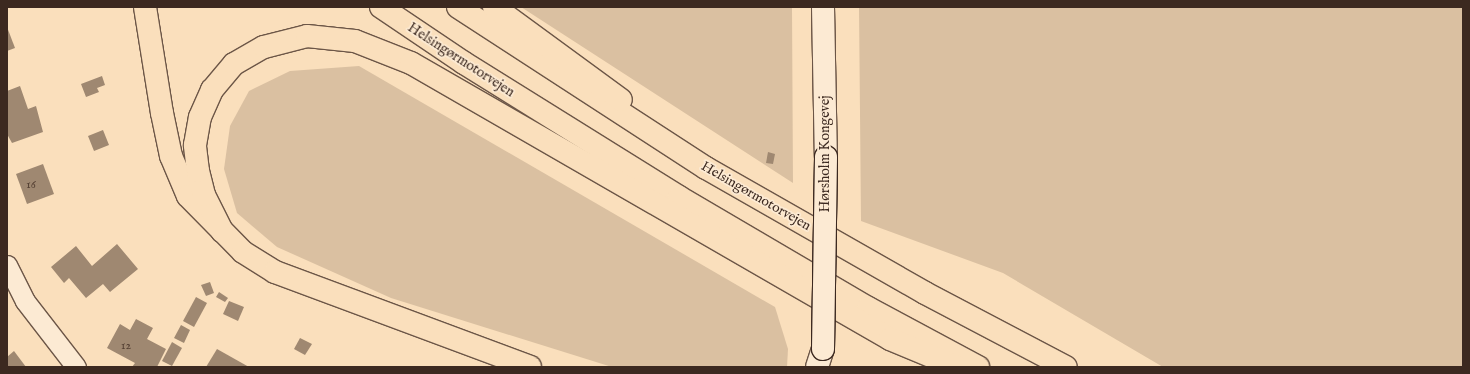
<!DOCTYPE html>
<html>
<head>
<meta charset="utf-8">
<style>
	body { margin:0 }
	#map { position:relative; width:1470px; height:374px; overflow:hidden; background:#fadfbc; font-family:"IM FELL English",serif }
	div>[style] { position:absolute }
	.green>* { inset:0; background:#dac0a1 }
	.building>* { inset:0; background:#9f8871 }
	.roads { filter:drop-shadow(1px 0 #6c5647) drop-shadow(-1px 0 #6c5647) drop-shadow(0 1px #6c5647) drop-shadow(0 -1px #6c5647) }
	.street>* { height:19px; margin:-9.5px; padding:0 9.5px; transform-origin:9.5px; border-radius:9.5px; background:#fcead3 }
	.secondary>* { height:22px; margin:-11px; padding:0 11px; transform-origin:11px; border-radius:11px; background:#fcead3 }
	.highway>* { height:22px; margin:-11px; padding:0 11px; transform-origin:11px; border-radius:11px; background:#fadfbc }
	.bridges { filter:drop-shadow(1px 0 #3c2920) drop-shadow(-1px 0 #3c2920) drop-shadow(0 1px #3c2920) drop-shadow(0 -1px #3c2920) }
	.secondary-bridge>* { height:22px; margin:-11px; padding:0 11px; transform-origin:11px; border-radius:11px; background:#fcead3 }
	span { translate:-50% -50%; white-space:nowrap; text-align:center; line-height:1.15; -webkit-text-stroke:3.5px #fcead3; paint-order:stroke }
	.number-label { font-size:12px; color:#554134 }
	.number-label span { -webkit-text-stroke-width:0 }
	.street-label { font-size:14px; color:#3c2920 }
	.frame { position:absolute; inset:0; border:8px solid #3c2920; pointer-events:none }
</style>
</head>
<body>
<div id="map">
	<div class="green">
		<i style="clip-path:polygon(521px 7px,792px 7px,793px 184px,793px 183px)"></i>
		<i style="clip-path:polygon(859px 7px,1463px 7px,1463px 367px,1163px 367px,1003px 273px,861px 221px)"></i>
		<i style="clip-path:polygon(359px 66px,775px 307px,788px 349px,787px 367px,612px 367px,391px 298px,277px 247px,237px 213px,224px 169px,230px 126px,249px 91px,290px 71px)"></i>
	</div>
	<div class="building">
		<i style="clip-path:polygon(7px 27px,15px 48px,7px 51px)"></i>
		<i style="clip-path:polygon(102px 76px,105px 85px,97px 88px,99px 92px,86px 97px,81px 84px)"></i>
		<i style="clip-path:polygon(20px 86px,28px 109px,36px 106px,43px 132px,12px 143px,7px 134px,7px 91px)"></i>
		<i style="clip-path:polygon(103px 130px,109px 145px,94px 151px,88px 136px)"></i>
		<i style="clip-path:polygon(768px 152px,775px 154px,773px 164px,766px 163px)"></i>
		<i style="clip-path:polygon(43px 164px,54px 194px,27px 204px,16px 174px)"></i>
		<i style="clip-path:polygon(117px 244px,138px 269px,110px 292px,103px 284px,86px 298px,69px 278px,64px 283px,51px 267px,76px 246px,92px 266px)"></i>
		<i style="clip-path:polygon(210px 282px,214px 293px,206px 296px,201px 285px)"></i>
		<i style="clip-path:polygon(219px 292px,228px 298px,225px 302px,216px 297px)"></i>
		<i style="clip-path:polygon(196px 297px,207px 303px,194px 327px,183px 321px)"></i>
		<i style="clip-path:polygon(229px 301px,244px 307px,238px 321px,223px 314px)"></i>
		<i style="clip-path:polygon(136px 319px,153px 328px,147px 339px,166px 349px,157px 367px,132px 367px,135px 363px,107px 348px,120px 324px,130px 330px)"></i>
		<i style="clip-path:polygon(181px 325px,190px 330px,184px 343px,174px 338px)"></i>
		<i style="clip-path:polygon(300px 338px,312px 344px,305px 355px,294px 349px)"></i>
		<i style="clip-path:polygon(172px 342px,182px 348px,172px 366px,162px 361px)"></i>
		<i style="clip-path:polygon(217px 349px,249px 367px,206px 367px)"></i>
		<i style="clip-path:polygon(14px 351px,26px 367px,7px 367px,7px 357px)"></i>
	</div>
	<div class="roads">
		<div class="street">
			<i style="left:7px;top:265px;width:40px;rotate:63.4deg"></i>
			<i style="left:25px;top:301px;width:83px;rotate:52.3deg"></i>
		</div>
		<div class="secondary">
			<i style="left:823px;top:7px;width:150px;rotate:88.9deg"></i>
			<i style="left:817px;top:367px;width:19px;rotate:-72deg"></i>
		</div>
		<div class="highway">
			<i style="left:145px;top:7px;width:107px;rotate:80.9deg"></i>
			<i style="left:162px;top:113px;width:44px;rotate:78.2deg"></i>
			<i style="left:171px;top:156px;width:43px;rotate:67deg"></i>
			<i style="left:188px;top:196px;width:78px;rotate:45.5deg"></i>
			<i style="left:243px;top:252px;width:38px;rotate:32deg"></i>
			<i style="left:275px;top:272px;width:272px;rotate:20.4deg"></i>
			<i style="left:381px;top:7px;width:100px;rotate:34deg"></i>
			<i style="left:464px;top:63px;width:253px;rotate:31.9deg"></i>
			<i style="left:679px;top:197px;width:219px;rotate:30.4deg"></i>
			<i style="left:868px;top:308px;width:125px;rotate:28.2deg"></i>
			<i style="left:458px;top:7px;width:296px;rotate:33deg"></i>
			<i style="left:706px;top:168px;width:252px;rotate:29.7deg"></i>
			<i style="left:925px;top:293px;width:159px;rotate:27.7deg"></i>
			<i style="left:494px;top:7px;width:157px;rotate:36.2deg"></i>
			<i style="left:222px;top:231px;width:40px;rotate:-116.6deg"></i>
			<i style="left:204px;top:195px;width:25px;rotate:-104deg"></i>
			<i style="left:198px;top:171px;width:26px;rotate:-97deg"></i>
			<i style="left:195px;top:145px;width:28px;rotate:-80deg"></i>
			<i style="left:200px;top:117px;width:30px;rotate:-66deg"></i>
			<i style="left:212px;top:90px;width:34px;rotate:-50deg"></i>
			<i style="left:234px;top:64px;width:34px;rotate:-30deg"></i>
			<i style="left:264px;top:47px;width:44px;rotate:-14.3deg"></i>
			<i style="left:307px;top:36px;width:48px;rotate:5.9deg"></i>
			<i style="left:355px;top:41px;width:60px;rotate:21.4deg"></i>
			<i style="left:411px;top:63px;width:553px;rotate:29.95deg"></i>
			<i style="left:890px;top:339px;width:73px;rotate:22.7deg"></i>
		</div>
	</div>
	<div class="bridges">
		<div class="secondary-bridge">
			<i style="left:823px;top:349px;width:192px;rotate:-89.1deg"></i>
		</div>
	</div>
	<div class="number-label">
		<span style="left:31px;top:185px">16</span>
		<span style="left:126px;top:346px">12</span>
	</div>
	<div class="street-label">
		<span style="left:461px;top:60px;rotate:33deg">Helsingørmotorvejen</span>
		<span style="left:825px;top:154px;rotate:-90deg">Hørsholm Kongevej</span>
		<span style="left:756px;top:196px;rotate:30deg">Helsingørmotorvejen</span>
	</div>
	<div class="frame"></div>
</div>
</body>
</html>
